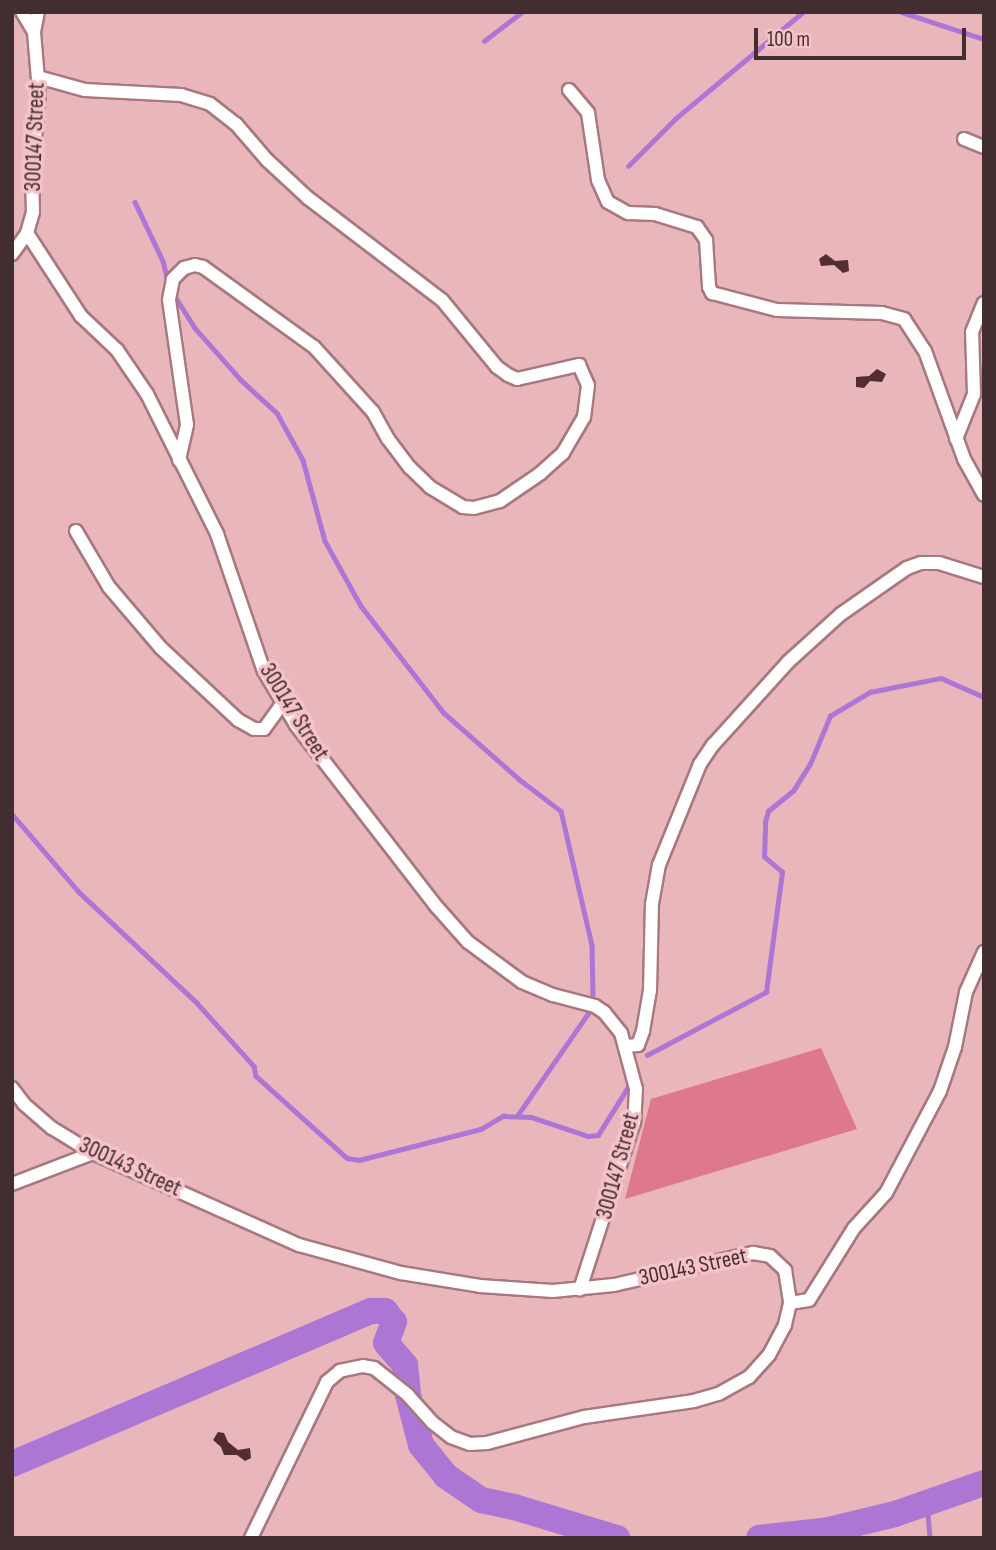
<!DOCTYPE html>
<html>
<head>
<meta charset="utf-8">
<style>
	body { margin:0 }
	#map { position:relative; width:996px; height:1550px; overflow:hidden; background:#e9b6bc; font-family:"Sofia Sans Condensed",sans-serif }
	div>[style] { position:absolute }
	.green>* { inset:0; background:#de798b }
	.stream>* { height:4.5px; margin:-2.25px; padding:0 2.25px; transform-origin:2.25px; border-radius:2.25px; background:#ad76d5 }
	.river>* { height:26px; margin:-13px; padding:0 13px; transform-origin:13px; border-radius:13px; background:#ad76d5 }
	.building>* { inset:0; background:#542c33 }
	.roads { filter:drop-shadow(2px 0 #a7787e) drop-shadow(-2px 0 #a7787e) drop-shadow(0 2px #a7787e) drop-shadow(0 -2px #a7787e) }
	.street>* { height:12px; margin:-6px; padding:0 6px; transform-origin:6px; border-radius:6px; background:#fff }
	span { translate:-50% -50%; white-space:nowrap; text-align:center; line-height:1.15; -webkit-text-stroke:7px #f6c2c9; paint-order:stroke }
	.street-label { font-size:23px; color:#422e31 }
	.frame { position:absolute; inset:0; border:14px solid #422e31; pointer-events:none }
	.scale { position:absolute; left:754px; top:28px; width:212px; height:32px; box-sizing:border-box; border:4px solid #422e31; border-top:0; padding-left:9px; font-size:21px; line-height:24px; white-space:nowrap; color:#422e31; -webkit-text-stroke:5px #f6c2c9; paint-order:stroke }
</style>
</head>
<body>
<div id="map">
	<div class="green">
		<i style="clip-path:polygon(821px 1048px,857px 1129px,625px 1199px,651px 1099px)"></i>
	</div>
	<div class="stream">
		<i style="left:901px;top:12px;width:87px;rotate:18deg"></i>
		<i style="left:484px;top:41px;width:48px;rotate:-37.3deg"></i>
		<i style="left:628px;top:166px;width:66px;rotate:-45deg"></i>
		<i style="left:675px;top:119px;width:167px;rotate:-39.9deg"></i>
		<i style="left:135px;top:202px;width:65px;rotate:64.6deg"></i>
		<i style="left:163px;top:261px;width:21px;rotate:76deg"></i>
		<i style="left:173px;top:293px;width:41px;rotate:57.8deg"></i>
		<i style="left:195px;top:328px;width:69px;rotate:48.5deg"></i>
		<i style="left:241px;top:380px;width:49px;rotate:42.5deg"></i>
		<i style="left:277px;top:413px;width:54px;rotate:61deg"></i>
		<i style="left:303px;top:460px;width:84px;rotate:74.8deg"></i>
		<i style="left:325px;top:541px;width:74px;rotate:61deg"></i>
		<i style="left:361px;top:606px;width:135px;rotate:52.2deg"></i>
		<i style="left:444px;top:713px;width:100px;rotate:41.3deg"></i>
		<i style="left:519px;top:779px;width:53px;rotate:37.3deg"></i>
		<i style="left:561px;top:811px;width:138px;rotate:77deg"></i>
		<i style="left:592px;top:945px;width:50px;rotate:88.9deg"></i>
		<i style="left:12px;top:814px;width:103px;rotate:49.3deg"></i>
		<i style="left:79px;top:892px;width:162px;rotate:43.2deg"></i>
		<i style="left:197px;top:1003px;width:85px;rotate:47.9deg"></i>
		<i style="left:254px;top:1066px;width:10px;rotate:79deg"></i>
		<i style="left:256px;top:1076px;width:122px;rotate:42deg"></i>
		<i style="left:347px;top:1158px;width:12px;rotate:9deg"></i>
		<i style="left:359px;top:1160px;width:126px;rotate:-14.3deg"></i>
		<i style="left:481px;top:1129px;width:26px;rotate:-31deg"></i>
		<i style="left:503px;top:1116px;width:28px;rotate:2deg"></i>
		<i style="left:531px;top:1117px;width:60px;rotate:18.4deg"></i>
		<i style="left:588px;top:1136px;width:10px;rotate:-6deg"></i>
		<i style="left:598px;top:1135px;width:57px;rotate:-58deg"></i>
		<i style="left:647px;top:1055px;width:135px;rotate:-27.9deg"></i>
		<i style="left:766px;top:992px;width:121px;rotate:-82.4deg"></i>
		<i style="left:782px;top:872px;width:23px;rotate:-140deg"></i>
		<i style="left:764px;top:857px;width:35px;rotate:-88deg"></i>
		<i style="left:765px;top:822px;width:11px;rotate:-75deg"></i>
		<i style="left:768px;top:811px;width:32px;rotate:-39deg"></i>
		<i style="left:793px;top:791px;width:32px;rotate:-58deg"></i>
		<i style="left:810px;top:764px;width:52px;rotate:-67.4deg"></i>
		<i style="left:830px;top:716px;width:47px;rotate:-31deg"></i>
		<i style="left:870px;top:692px;width:72px;rotate:-11.2deg"></i>
		<i style="left:941px;top:678px;width:47px;rotate:23.8deg"></i>
		<i style="left:517px;top:1116px;width:126px;rotate:-55.3deg"></i>
		<i style="left:927px;top:1503px;width:35px;rotate:85deg"></i>
	</div>
	<div class="river">
		<i style="left:12px;top:1464px;width:390px;rotate:-23.1deg"></i>
		<i style="left:371px;top:1311px;width:14px"></i>
		<i style="left:385px;top:1311px;width:14px;rotate:51deg"></i>
		<i style="left:394px;top:1322px;width:22px;rotate:111deg"></i>
		<i style="left:386px;top:1343px;width:29px;rotate:49deg"></i>
		<i style="left:405px;top:1365px;width:30px;rotate:84deg"></i>
		<i style="left:408px;top:1395px;width:52px;rotate:75.4deg"></i>
		<i style="left:421px;top:1445px;width:40px;rotate:51deg"></i>
		<i style="left:446px;top:1476px;width:42px;rotate:34.4deg"></i>
		<i style="left:481px;top:1500px;width:34px;rotate:12deg"></i>
		<i style="left:514px;top:1507px;width:108px;rotate:16.8deg"></i>
		<i style="left:759px;top:1538px;width:70px;rotate:-6.5deg"></i>
		<i style="left:829px;top:1530px;width:68px;rotate:-13.6deg"></i>
		<i style="left:895px;top:1514px;width:94px;rotate:-19.2deg"></i>
	</div>
	<div class="building">
		<i style="clip-path:polygon(826px 254px,835px 261px,848px 260px,849px 271px,843px 273px,834px 265px,821px 266px,819px 259px)"></i>
		<i style="clip-path:polygon(877px 369px,886px 374px,882px 382px,870px 381px,864px 388px,856px 387px,856px 377px,869px 376px)"></i>
		<i style="clip-path:polygon(218px 1432px,224px 1433px,228px 1442px,238px 1450px,250px 1448px,251px 1458px,245px 1461px,237px 1455px,224px 1455px,221px 1447px,213px 1440px)"></i>
	</div>
	<div class="roads">
		<div class="street">
			<i style="left:22px;top:12px;width:23px;rotate:59deg"></i>
			<i style="left:34px;top:32px;width:60px;rotate:85.2deg"></i>
			<i style="left:39px;top:92px;width:80px;rotate:95deg"></i>
			<i style="left:32px;top:172px;width:40px;rotate:88.6deg"></i>
			<i style="left:33px;top:212px;width:22px;rotate:106deg"></i>
			<i style="left:27px;top:233px;width:99px;rotate:57deg"></i>
			<i style="left:81px;top:316px;width:50px;rotate:43.4deg"></i>
			<i style="left:117px;top:350px;width:53px;rotate:55.7deg"></i>
			<i style="left:147px;top:394px;width:157px;rotate:63.4deg"></i>
			<i style="left:217px;top:534px;width:145px;rotate:71.1deg"></i>
			<i style="left:264px;top:671px;width:63px;rotate:59.3deg"></i>
			<i style="left:296px;top:725px;width:229px;rotate:52.3deg"></i>
			<i style="left:436px;top:906px;width:48px;rotate:48.4deg"></i>
			<i style="left:468px;top:942px;width:67px;rotate:36.5deg"></i>
			<i style="left:522px;top:982px;width:34px;rotate:23deg"></i>
			<i style="left:553px;top:995px;width:43px;rotate:14.7deg"></i>
			<i style="left:595px;top:1006px;width:11px;rotate:34deg"></i>
			<i style="left:604px;top:1012px;width:27px;rotate:51deg"></i>
			<i style="left:621px;top:1033px;width:58px;rotate:75deg"></i>
			<i style="left:636px;top:1089px;width:33px;rotate:93deg"></i>
			<i style="left:634px;top:1122px;width:176px;rotate:107.9deg"></i>
			<i style="left:34px;top:32px;width:20px;rotate:-79deg"></i>
			<i style="left:38px;top:77px;width:49px;rotate:15.5deg"></i>
			<i style="left:85px;top:90px;width:96px;rotate:3deg"></i>
			<i style="left:181px;top:95px;width:30px;rotate:17deg"></i>
			<i style="left:210px;top:104px;width:33px;rotate:38deg"></i>
			<i style="left:236px;top:124px;width:48px;rotate:49.3deg"></i>
			<i style="left:267px;top:160px;width:56px;rotate:42.8deg"></i>
			<i style="left:308px;top:198px;width:168px;rotate:37.3deg"></i>
			<i style="left:442px;top:300px;width:87px;rotate:50.6deg"></i>
			<i style="left:497px;top:367px;width:14px;rotate:36deg"></i>
			<i style="left:508px;top:375px;width:10px;rotate:24deg"></i>
			<i style="left:517px;top:379px;width:64px;rotate:-12.7deg"></i>
			<i style="left:579px;top:365px;width:22px;rotate:66deg"></i>
			<i style="left:588px;top:385px;width:32px;rotate:97deg"></i>
			<i style="left:584px;top:417px;width:42px;rotate:120.3deg"></i>
			<i style="left:563px;top:453px;width:30px;rotate:138deg"></i>
			<i style="left:541px;top:473px;width:50px;rotate:145.7deg"></i>
			<i style="left:500px;top:501px;width:27px;rotate:165deg"></i>
			<i style="left:474px;top:508px;width:11px;rotate:-175deg"></i>
			<i style="left:463px;top:507px;width:39px;rotate:-149deg"></i>
			<i style="left:430px;top:487px;width:28px;rotate:-136deg"></i>
			<i style="left:410px;top:468px;width:36px;rotate:-127deg"></i>
			<i style="left:388px;top:439px;width:31px;rotate:-119deg"></i>
			<i style="left:373px;top:412px;width:88px;rotate:-132.2deg"></i>
			<i style="left:314px;top:347px;width:137px;rotate:-144.2deg"></i>
			<i style="left:203px;top:267px;width:8px;rotate:-166deg"></i>
			<i style="left:195px;top:265px;width:11px;rotate:165deg"></i>
			<i style="left:184px;top:268px;width:16px;rotate:135deg"></i>
			<i style="left:173px;top:279px;width:21px;rotate:101deg"></i>
			<i style="left:169px;top:300px;width:126px;rotate:81.8deg"></i>
			<i style="left:187px;top:425px;width:36px;rotate:103deg"></i>
			<i style="left:569px;top:90px;width:30px;rotate:50deg"></i>
			<i style="left:588px;top:113px;width:68px;rotate:81.5deg"></i>
			<i style="left:598px;top:180px;width:24px;rotate:66deg"></i>
			<i style="left:608px;top:202px;width:23px;rotate:29deg"></i>
			<i style="left:628px;top:213px;width:27px;rotate:2deg"></i>
			<i style="left:655px;top:214px;width:44px;rotate:17.2deg"></i>
			<i style="left:697px;top:227px;width:16px;rotate:55deg"></i>
			<i style="left:706px;top:240px;width:47px;rotate:86.3deg"></i>
			<i style="left:709px;top:287px;width:7px;rotate:63deg"></i>
			<i style="left:712px;top:293px;width:67px;rotate:14.7deg"></i>
			<i style="left:777px;top:310px;width:105px;rotate:1.6deg"></i>
			<i style="left:882px;top:313px;width:23px;rotate:15deg"></i>
			<i style="left:904px;top:319px;width:38px;rotate:57deg"></i>
			<i style="left:925px;top:351px;width:115px;rotate:70.1deg"></i>
			<i style="left:964px;top:459px;width:41px;rotate:60.9deg"></i>
			<i style="left:964px;top:139px;width:22px;rotate:22deg"></i>
			<i style="left:12px;top:254px;width:26px;rotate:-54deg"></i>
			<i style="left:956px;top:439px;width:48px;rotate:-68.2deg"></i>
			<i style="left:974px;top:394px;width:62px;rotate:-91.8deg"></i>
			<i style="left:972px;top:332px;width:31px;rotate:-68deg"></i>
			<i style="left:76px;top:531px;width:65px;rotate:59.5deg"></i>
			<i style="left:109px;top:587px;width:80px;rotate:49.6deg"></i>
			<i style="left:161px;top:648px;width:105px;rotate:43.1deg"></i>
			<i style="left:238px;top:720px;width:18px;rotate:29deg"></i>
			<i style="left:254px;top:729px;width:10px"></i>
			<i style="left:264px;top:729px;width:32px;rotate:-54deg"></i>
			<i style="left:626px;top:1046px;width:12px;rotate:-5deg"></i>
			<i style="left:638px;top:1045px;width:15px;rotate:-70deg"></i>
			<i style="left:643px;top:1031px;width:42px;rotate:-80.3deg"></i>
			<i style="left:650px;top:990px;width:86px;rotate:-88.7deg"></i>
			<i style="left:652px;top:904px;width:40px;rotate:-80deg"></i>
			<i style="left:659px;top:865px;width:109px;rotate:-67.9deg"></i>
			<i style="left:700px;top:764px;width:23px;rotate:-56deg"></i>
			<i style="left:713px;top:745px;width:112px;rotate:-47.9deg"></i>
			<i style="left:788px;top:662px;width:72px;rotate:-42.2deg"></i>
			<i style="left:841px;top:614px;width:80px;rotate:-34.9deg"></i>
			<i style="left:907px;top:568px;width:15px;rotate:-20deg"></i>
			<i style="left:921px;top:563px;width:18px"></i>
			<i style="left:939px;top:563px;width:47px;rotate:17.3deg"></i>
			<i style="left:12px;top:1088px;width:20px;rotate:53deg"></i>
			<i style="left:24px;top:1104px;width:37px;rotate:41deg"></i>
			<i style="left:52px;top:1128px;width:48px;rotate:31.4deg"></i>
			<i style="left:93px;top:1153px;width:226px;rotate:24.1deg"></i>
			<i style="left:299px;top:1245px;width:106px;rotate:15.4deg"></i>
			<i style="left:401px;top:1273px;width:80px;rotate:9.3deg"></i>
			<i style="left:480px;top:1286px;width:73px;rotate:3.9deg"></i>
			<i style="left:553px;top:1291px;width:61px;rotate:-5.6deg"></i>
			<i style="left:614px;top:1285px;width:143px;rotate:-13deg"></i>
			<i style="left:753px;top:1253px;width:17px;rotate:10deg"></i>
			<i style="left:770px;top:1256px;width:21px;rotate:43deg"></i>
			<i style="left:785px;top:1270px;width:33px;rotate:81deg"></i>
			<i style="left:790px;top:1303px;width:23px;rotate:103deg"></i>
			<i style="left:785px;top:1325px;width:34px;rotate:118deg"></i>
			<i style="left:769px;top:1355px;width:30px;rotate:132deg"></i>
			<i style="left:749px;top:1377px;width:35px;rotate:151deg"></i>
			<i style="left:718px;top:1394px;width:25px;rotate:164deg"></i>
			<i style="left:694px;top:1401px;width:111px;rotate:171.7deg"></i>
			<i style="left:584px;top:1417px;width:100px;rotate:165deg"></i>
			<i style="left:487px;top:1443px;width:17px;rotate:177deg"></i>
			<i style="left:470px;top:1444px;width:20px;rotate:-160deg"></i>
			<i style="left:451px;top:1437px;width:24px;rotate:-142deg"></i>
			<i style="left:432px;top:1422px;width:36px;rotate:-132deg"></i>
			<i style="left:408px;top:1395px;width:43px;rotate:-141.5deg"></i>
			<i style="left:374px;top:1368px;width:11px;rotate:-170deg"></i>
			<i style="left:363px;top:1366px;width:24px;rotate:168deg"></i>
			<i style="left:340px;top:1371px;width:17px;rotate:140deg"></i>
			<i style="left:327px;top:1382px;width:174px;rotate:116deg"></i>
			<i style="left:12px;top:1184px;width:87px;rotate:-20.9deg"></i>
			<i style="left:790px;top:1303px;width:19px;rotate:-9deg"></i>
			<i style="left:809px;top:1300px;width:85px;rotate:-58deg"></i>
			<i style="left:854px;top:1228px;width:47px;rotate:-47.6deg"></i>
			<i style="left:886px;top:1193px;width:115px;rotate:-62.1deg"></i>
			<i style="left:940px;top:1091px;width:46px;rotate:-71.2deg"></i>
			<i style="left:955px;top:1047px;width:56px;rotate:-78.7deg"></i>
			<i style="left:966px;top:992px;width:44px;rotate:-65.8deg"></i>
		</div>
	</div>
	<div class="street-label">
		<span style="left:35px;top:137px;rotate:-88deg">300147 Street</span>
		<span style="left:294px;top:712px;rotate:58deg">300147 Street</span>
		<span style="left:618px;top:1166px;rotate:-75deg">300147 Street</span>
		<span style="left:130px;top:1167px;rotate:25deg">300143 Street</span>
		<span style="left:693px;top:1267px;rotate:-12deg">300143 Street</span>
	</div>
	<div class="frame"></div>
	<div class="scale">100 m</div>
</div>
</body>
</html>
